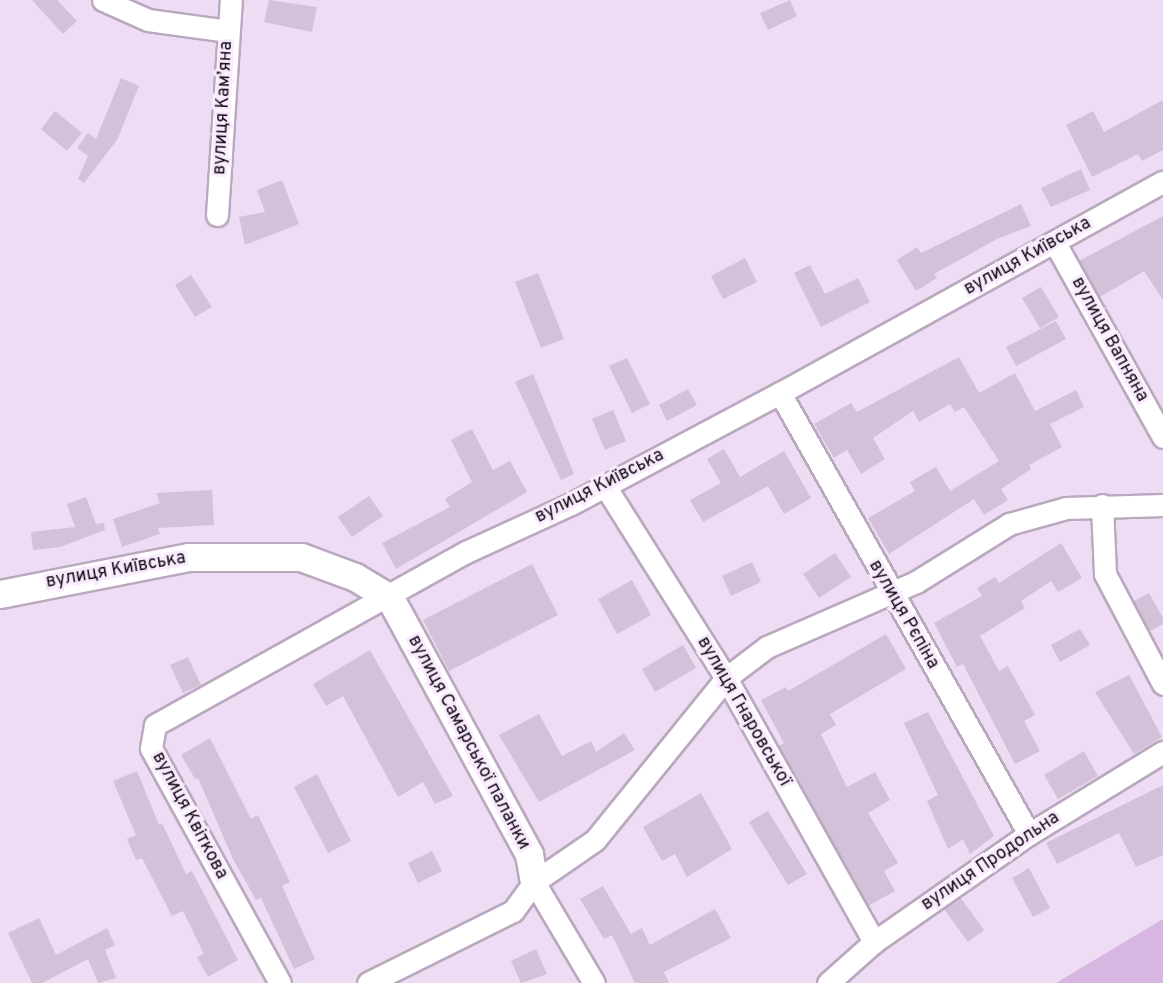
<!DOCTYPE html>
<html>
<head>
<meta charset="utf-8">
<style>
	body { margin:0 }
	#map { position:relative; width:1163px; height:983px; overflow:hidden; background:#eedbf4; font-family:Overpass,sans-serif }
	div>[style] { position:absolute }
	.green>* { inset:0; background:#d7b6e1 }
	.building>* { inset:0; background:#d3c1d9 }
	.roads { filter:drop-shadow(2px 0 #baa8bf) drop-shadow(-2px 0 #baa8bf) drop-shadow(0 2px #baa8bf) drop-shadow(0 -2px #baa8bf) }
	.minor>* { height:21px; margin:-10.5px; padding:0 10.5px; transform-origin:10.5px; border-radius:10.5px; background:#fff }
	.tertiary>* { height:27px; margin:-13.5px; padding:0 13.5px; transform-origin:13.5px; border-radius:13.5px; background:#fff }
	span { translate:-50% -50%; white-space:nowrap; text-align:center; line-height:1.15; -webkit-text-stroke:6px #f9eafe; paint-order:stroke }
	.street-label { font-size:18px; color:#110b13 }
</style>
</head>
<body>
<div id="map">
	<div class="green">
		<i style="clip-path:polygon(1163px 919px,1163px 983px,1056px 983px)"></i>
	</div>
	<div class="building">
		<i style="clip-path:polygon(32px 0,57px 0,77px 21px,63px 34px)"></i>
		<i style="clip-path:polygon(269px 0,317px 7px,312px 32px,264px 22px)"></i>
		<i style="clip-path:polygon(790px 0,797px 16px,768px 30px,760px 13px)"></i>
		<i style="clip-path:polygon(121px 78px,139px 86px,117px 140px,84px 183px,78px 179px,88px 156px,77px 148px,88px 133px,96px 139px)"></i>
		<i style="clip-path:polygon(1163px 100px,1163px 150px,1142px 161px,1138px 154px,1092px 177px,1066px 125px,1093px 111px,1104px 132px)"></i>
		<i style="clip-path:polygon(55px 111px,82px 133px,67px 151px,41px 129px)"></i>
		<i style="clip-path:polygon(1081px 169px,1090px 190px,1051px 207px,1041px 188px)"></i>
		<i style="clip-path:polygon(282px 180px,299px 224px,245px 245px,239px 217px,265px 212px,257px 190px)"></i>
		<i style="clip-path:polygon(1021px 204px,1031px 226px,997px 239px,934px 274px,937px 278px,916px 291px,897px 260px,917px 247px,921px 253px)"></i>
		<i style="clip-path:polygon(1163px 216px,1163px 300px,1144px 271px,1100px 297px,1079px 261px)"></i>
		<i style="clip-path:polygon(745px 258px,757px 282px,723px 299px,711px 276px)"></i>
		<i style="clip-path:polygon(810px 265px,825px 294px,858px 278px,870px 302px,821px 327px,794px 273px)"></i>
		<i style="clip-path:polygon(538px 273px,564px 339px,541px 348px,515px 282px)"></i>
		<i style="clip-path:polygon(191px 275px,212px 307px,195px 317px,175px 285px)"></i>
		<i style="clip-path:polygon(1041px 287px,1059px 317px,1040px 328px,1022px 298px)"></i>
		<i style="clip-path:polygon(1056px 321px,1066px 339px,1016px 366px,1006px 347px)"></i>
		<i style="clip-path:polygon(959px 357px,979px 393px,1015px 373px,1035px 411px,1076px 390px,1084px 407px,1050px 424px,1062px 447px,1029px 465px,1031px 469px,1001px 489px,1008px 500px,984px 515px,974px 499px,889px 554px,868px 518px,915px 491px,910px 482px,936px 467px,950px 491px,999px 461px,964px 407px,955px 412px,950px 404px,919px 422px,913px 411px,873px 438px,885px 459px,861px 474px,847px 450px,834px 458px,814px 424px,851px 403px,857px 412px)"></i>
		<i style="clip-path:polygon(627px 358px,650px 404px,632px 413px,609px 366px)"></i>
		<i style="clip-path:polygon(533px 374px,574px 474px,561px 480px,515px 382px)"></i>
		<i style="clip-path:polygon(688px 389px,697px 405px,667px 421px,659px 405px)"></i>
		<i style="clip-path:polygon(613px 410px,626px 441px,605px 450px,592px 419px)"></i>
		<i style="clip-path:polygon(472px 429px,493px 470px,510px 461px,527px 492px,396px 569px,382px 543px,450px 507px,445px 499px,472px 482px,451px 440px)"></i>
		<i style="clip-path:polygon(724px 449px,740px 477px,784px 451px,811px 498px,784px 514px,768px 486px,703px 522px,690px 500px,721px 483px,707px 459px)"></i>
		<i style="clip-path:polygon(212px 490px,214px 525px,158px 528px,160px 534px,122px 547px,113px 519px,160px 503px,156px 493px)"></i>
		<i style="clip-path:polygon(369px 496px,383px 516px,352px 537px,338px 517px)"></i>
		<i style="clip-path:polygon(86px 497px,96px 524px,104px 523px,105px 530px,60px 547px,33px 550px,31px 532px,75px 527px,67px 504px)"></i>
		<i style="clip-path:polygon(1061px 543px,1082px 578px,1058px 592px,1051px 581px,1021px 601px,1025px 608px,980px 636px,999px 671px,1008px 666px,1035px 715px,1024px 721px,1040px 751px,1015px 764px,963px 664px,957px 667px,934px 623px,982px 596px,977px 588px,995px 577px,999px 583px)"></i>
		<i style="clip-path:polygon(835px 553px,851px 577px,819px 598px,803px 574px)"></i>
		<i style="clip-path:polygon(752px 562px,761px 582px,731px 596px,722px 576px)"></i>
		<i style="clip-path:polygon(532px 564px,558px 615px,449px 671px,423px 620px)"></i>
		<i style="clip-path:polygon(632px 580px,651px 615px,617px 634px,598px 599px)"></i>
		<i style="clip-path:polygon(1149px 593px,1163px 618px,1163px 624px,1150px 631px,1134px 601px)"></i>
		<i style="clip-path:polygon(1080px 629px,1090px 645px,1060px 662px,1051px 645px)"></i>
		<i style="clip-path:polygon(886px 634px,906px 669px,830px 714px,836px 725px,821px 734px,847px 787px,875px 772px,890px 800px,868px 813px,898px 863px,884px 871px,895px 891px,868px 906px,779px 746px,784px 743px,761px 700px,786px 687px,788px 691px)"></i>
		<i style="clip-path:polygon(683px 645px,696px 668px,655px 692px,642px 669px)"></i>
		<i style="clip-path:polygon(370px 650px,453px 796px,435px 804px,423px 782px,398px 797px,343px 696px,326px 706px,313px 684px)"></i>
		<i style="clip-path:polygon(188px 657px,201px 685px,183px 693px,170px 665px)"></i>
		<i style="clip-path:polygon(1129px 675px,1162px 737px,1134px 754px,1095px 692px)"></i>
		<i style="clip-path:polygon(928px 712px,994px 836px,970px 854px,963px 839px,948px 849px,927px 801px,938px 795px,904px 723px)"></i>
		<i style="clip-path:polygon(539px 714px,562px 756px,591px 741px,596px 752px,624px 733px,635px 750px,539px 802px,499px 735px)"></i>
		<i style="clip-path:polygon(210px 738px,251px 819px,258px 815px,290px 882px,282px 886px,315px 959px,294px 969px,261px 898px,256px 900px,233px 859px,198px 778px,195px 779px,181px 755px)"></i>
		<i style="clip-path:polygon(1084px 751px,1098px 776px,1058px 799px,1044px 775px)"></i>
		<i style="clip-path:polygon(137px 771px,159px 825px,162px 823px,186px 874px,192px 871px,238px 960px,208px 977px,197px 957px,204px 954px,183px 911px,172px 916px,142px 858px,136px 860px,127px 839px,136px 835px,113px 781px)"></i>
		<i style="clip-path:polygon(317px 774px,351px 841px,328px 853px,294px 787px)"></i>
		<i style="clip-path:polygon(1163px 785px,1163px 855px,1136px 867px,1119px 833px,1057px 864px,1046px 843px)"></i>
		<i style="clip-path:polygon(701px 793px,732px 849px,687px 877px,675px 854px,662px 861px,643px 827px)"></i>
		<i style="clip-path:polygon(768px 811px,807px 874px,788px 885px,749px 822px)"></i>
		<i style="clip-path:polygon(432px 851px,442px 871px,418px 883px,408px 863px)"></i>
		<i style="clip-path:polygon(1029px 868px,1050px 908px,1033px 917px,1012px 878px)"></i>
		<i style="clip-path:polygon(603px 886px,631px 934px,642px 928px,650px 945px,715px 909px,731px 938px,664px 972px,669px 983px,635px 983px,612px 935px,604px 939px,580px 899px)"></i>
		<i style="clip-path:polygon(960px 897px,984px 930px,968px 942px,944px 909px)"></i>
		<i style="clip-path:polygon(39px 918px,56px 955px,107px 928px,115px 945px,105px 950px,116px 978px,98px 983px,88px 959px,42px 983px,32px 983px,8px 933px)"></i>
		<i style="clip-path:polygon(536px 949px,547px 974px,521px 983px,511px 961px)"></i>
	</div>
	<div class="roads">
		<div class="minor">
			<i style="left:103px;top:0;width:49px;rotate:24deg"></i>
			<i style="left:148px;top:20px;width:81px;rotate:7.8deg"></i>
			<i style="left:217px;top:215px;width:215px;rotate:-86.3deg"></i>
			<i style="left:1055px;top:243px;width:222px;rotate:60.9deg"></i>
			<i style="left:780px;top:393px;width:506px;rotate:60.55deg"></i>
			<i style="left:605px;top:486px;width:227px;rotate:57.8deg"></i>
			<i style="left:726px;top:678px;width:303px;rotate:60.7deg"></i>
			<i style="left:1102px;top:505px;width:69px;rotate:87.5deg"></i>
			<i style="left:1105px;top:574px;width:124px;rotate:62.2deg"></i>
			<i style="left:534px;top:882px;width:117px;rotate:59.3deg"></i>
			<i style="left:280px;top:983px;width:268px;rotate:-118.8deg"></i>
			<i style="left:151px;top:748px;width:23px;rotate:-80deg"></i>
			<i style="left:155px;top:725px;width:356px;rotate:-29.1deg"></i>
			<i style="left:466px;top:552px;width:115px;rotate:-24.6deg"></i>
			<i style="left:571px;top:504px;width:237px;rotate:-28deg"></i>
			<i style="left:780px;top:393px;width:437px;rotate:-28.9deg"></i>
			<i style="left:368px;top:983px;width:162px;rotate:-26.4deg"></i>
			<i style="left:513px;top:911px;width:36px;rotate:-54deg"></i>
			<i style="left:534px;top:882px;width:74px;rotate:-34.5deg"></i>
			<i style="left:595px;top:840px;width:208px;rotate:-51deg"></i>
			<i style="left:726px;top:678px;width:51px;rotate:-37.1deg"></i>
			<i style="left:767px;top:647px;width:163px;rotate:-23.6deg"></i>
			<i style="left:916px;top:582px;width:110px;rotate:-31.9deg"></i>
			<i style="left:1009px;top:524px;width:59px;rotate:-15.7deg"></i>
			<i style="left:1066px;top:508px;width:97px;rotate:-1.8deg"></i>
			<i style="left:828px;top:983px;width:62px;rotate:-41.7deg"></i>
			<i style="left:874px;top:942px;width:189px;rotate:-34.9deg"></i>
			<i style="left:1029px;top:834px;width:157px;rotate:-31.5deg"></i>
		</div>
		<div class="tertiary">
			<i style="left:0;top:594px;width:192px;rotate:-11.1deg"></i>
			<i style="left:188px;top:557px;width:113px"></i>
			<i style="left:301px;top:557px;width:58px;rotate:20.3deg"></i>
			<i style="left:355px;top:577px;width:41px;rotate:31deg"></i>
			<i style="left:390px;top:598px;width:291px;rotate:61.5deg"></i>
			<i style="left:529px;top:854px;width:28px;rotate:80deg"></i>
		</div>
	</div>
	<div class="street-label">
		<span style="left:224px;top:108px;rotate:-87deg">вулиця Кам’яна</span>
		<span style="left:1028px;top:257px;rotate:-29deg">вулиця Київська</span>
		<span style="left:1109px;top:340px;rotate:61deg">вулиця Вапняна</span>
		<span style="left:600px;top:487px;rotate:-27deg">вулиця Київська</span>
		<span style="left:116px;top:571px;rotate:-10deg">вулиця Київська</span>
		<span style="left:903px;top:615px;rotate:60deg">вулиця Рєпіна</span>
		<span style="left:743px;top:712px;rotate:60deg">вулиця Гнаровської</span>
		<span style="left:468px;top:743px;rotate:62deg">вулиця Самарської паланки</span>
		<span style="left:189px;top:816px;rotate:62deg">вулиця Квіткова</span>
		<span style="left:991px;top:862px;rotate:-34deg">вулиця Продольна</span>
	</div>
</div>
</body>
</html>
